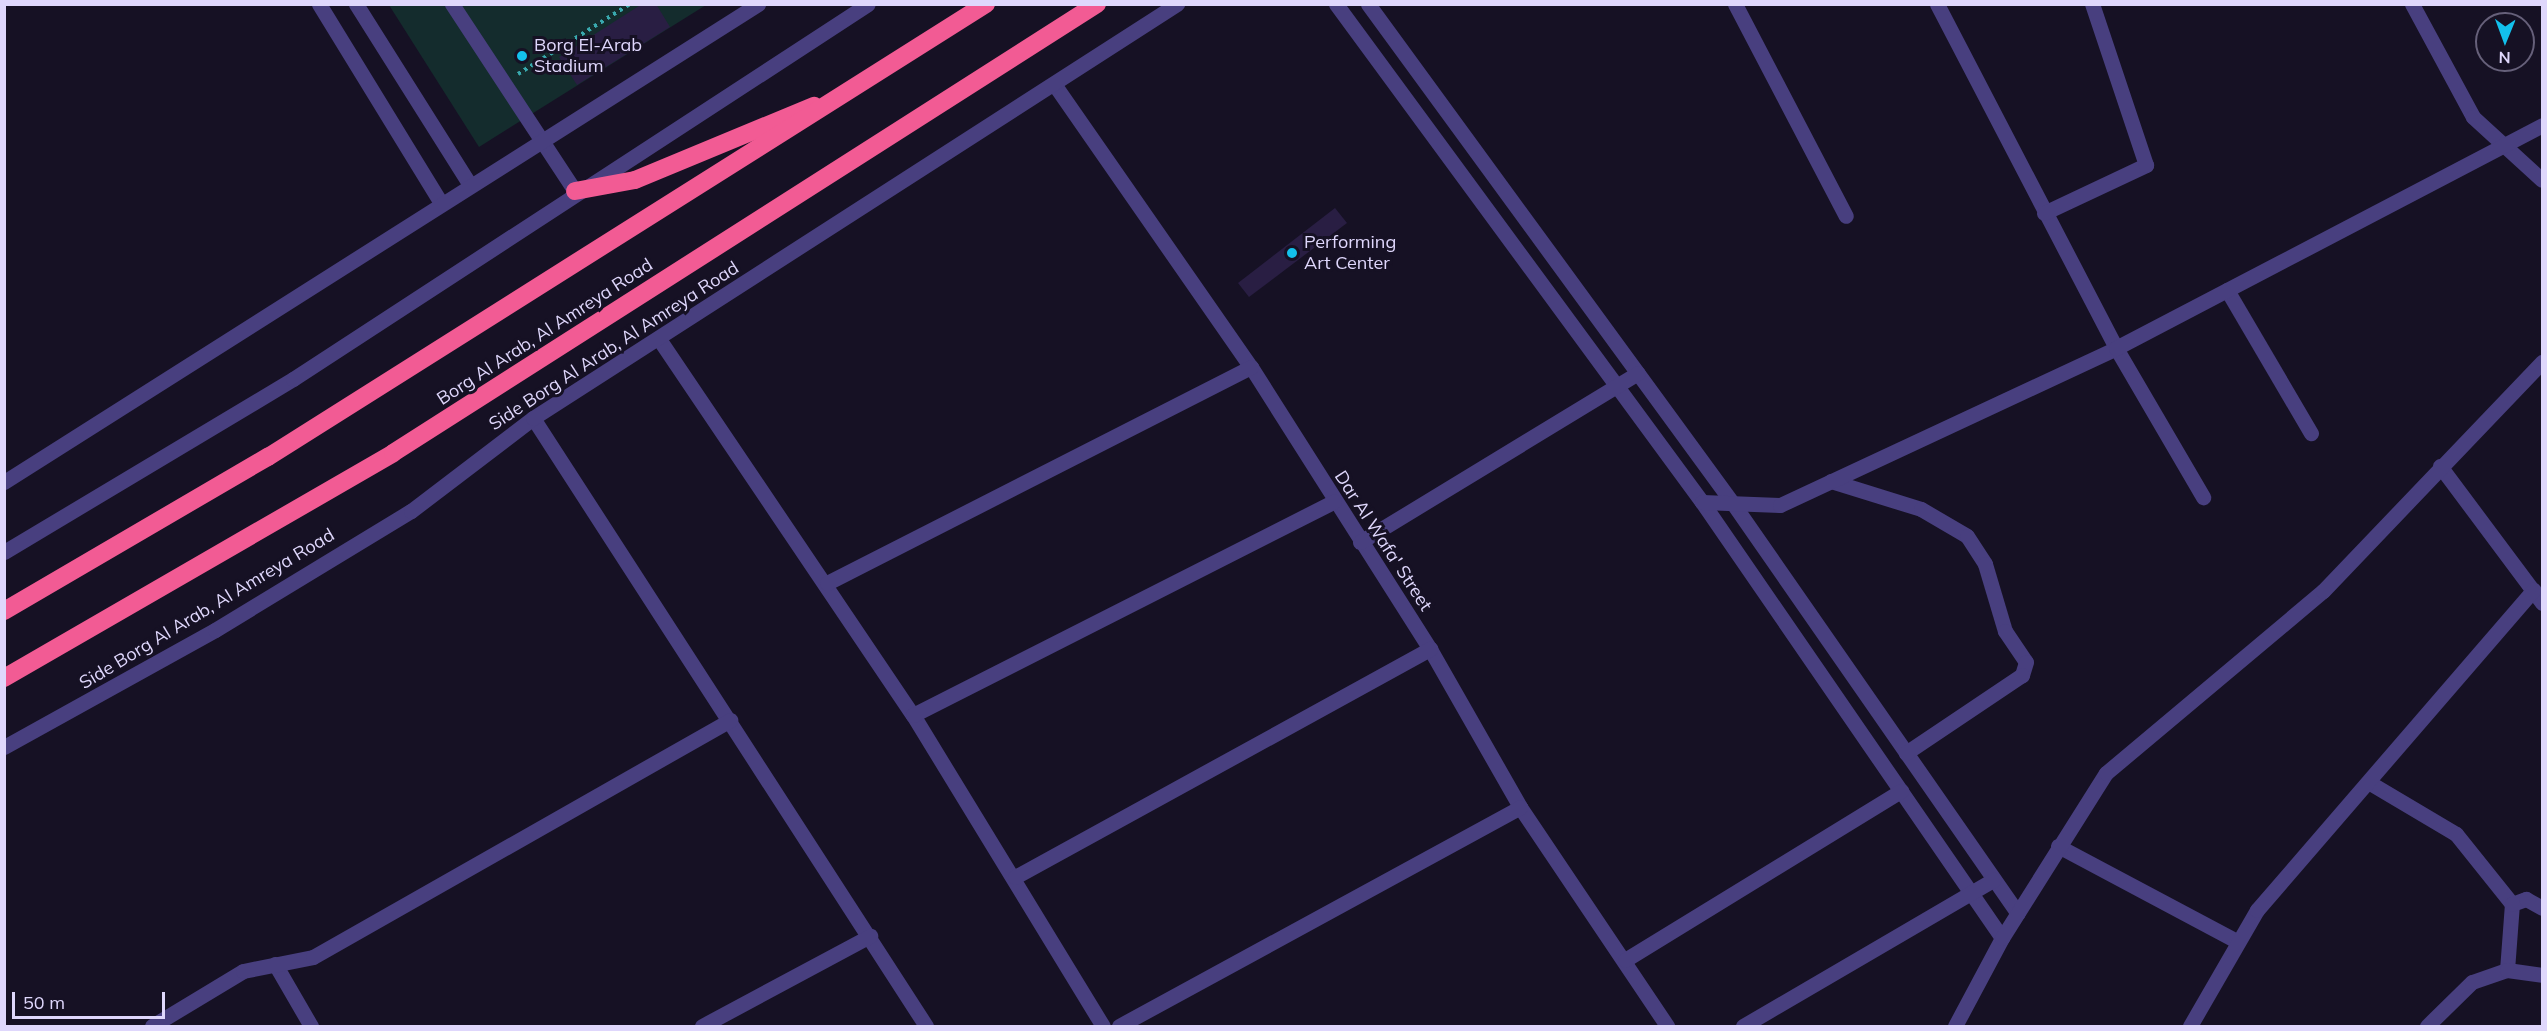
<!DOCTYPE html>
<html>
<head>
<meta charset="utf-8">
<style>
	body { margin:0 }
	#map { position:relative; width:2547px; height:1031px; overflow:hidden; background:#161124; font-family:Mulish,sans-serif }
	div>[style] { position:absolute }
	.green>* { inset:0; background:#142c2d }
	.building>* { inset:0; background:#291e43 }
	.path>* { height:4px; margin-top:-2px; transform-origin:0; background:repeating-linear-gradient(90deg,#39a9ae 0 3px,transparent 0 7.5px) }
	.minor>* { height:15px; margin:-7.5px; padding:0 7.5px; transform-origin:7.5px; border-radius:7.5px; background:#483f7f }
	.highway>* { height:18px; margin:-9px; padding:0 9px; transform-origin:9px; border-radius:9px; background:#f25b94 }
	.dots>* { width:16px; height:16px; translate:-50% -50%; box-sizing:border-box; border:3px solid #161124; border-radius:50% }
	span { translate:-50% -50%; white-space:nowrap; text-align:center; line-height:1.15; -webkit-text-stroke:6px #161124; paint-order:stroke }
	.poi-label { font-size:18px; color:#dfd7fc }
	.left { translate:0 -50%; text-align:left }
	.street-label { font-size:18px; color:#dfd7fc }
	.frame { position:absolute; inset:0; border:6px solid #dfd7fc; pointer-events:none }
	.north { position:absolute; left:2475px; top:12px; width:60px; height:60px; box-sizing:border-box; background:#161124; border:2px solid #66607a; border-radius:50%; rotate:181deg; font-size:16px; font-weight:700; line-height:24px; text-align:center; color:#dfd7fc }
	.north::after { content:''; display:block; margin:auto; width:21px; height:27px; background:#13c0ec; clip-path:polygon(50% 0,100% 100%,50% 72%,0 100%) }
	.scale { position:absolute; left:12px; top:992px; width:153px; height:27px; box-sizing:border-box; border:3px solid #dfd7fc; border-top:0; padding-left:8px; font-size:18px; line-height:21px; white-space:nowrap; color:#dfd7fc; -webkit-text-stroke:4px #161124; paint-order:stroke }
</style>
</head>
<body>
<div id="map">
	<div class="green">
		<i style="clip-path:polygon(389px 5px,706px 5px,479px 147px)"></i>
	</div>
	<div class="building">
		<i style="clip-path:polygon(642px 4px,656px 4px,670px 27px,577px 85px,559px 57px)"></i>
		<i style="clip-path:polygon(1335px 208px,1347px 223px,1249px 297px,1238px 283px)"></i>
	</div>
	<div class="path">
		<i style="left:518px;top:74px;width:132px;rotate:-32deg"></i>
	</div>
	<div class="minor">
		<i style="left:319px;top:4px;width:233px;rotate:58.5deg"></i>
		<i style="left:356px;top:4px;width:214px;rotate:57.8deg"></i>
		<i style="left:452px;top:4px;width:224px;rotate:56.7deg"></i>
		<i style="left:1336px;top:4px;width:618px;rotate:53.69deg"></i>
		<i style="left:1702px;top:502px;width:529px;rotate:55.47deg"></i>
		<i style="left:1368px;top:4px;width:620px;rotate:53.85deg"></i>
		<i style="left:1734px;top:505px;width:497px;rotate:55.2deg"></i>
		<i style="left:1735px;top:4px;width:239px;rotate:62.4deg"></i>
		<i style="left:1937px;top:4px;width:388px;rotate:62.5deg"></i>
		<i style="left:2116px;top:348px;width:173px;rotate:59.7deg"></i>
		<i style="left:2412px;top:4px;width:128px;rotate:61.6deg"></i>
		<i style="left:2473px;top:117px;width:93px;rotate:42.4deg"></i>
		<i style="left:1054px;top:84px;width:345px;rotate:55.2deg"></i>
		<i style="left:1251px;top:367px;width:334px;rotate:57.6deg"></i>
		<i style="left:1430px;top:649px;width:182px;rotate:60.3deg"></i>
		<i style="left:1520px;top:807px;width:264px;rotate:56.1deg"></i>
		<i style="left:2044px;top:213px;width:113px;rotate:-25.2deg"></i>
		<i style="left:2146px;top:165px;width:170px;rotate:-108.5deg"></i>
		<i style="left:2227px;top:290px;width:166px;rotate:59.6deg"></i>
		<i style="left:659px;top:339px;width:454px;rotate:56deg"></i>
		<i style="left:913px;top:715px;width:364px;rotate:58.6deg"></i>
		<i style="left:533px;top:418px;width:724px;rotate:57.12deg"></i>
		<i style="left:2440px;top:466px;width:171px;rotate:53.3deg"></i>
		<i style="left:1831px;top:481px;width:94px;rotate:17.3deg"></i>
		<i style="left:1921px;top:509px;width:53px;rotate:30.4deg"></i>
		<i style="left:1967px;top:536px;width:33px;rotate:57deg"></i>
		<i style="left:1985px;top:564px;width:70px;rotate:73.4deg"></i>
		<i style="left:2005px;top:631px;width:37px;rotate:56deg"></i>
		<i style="left:2026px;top:662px;width:14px;rotate:107deg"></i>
		<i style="left:2022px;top:675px;width:140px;rotate:146.1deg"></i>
		<i style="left:4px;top:482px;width:893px;rotate:-32.37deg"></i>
		<i style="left:1702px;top:502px;width:78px;rotate:2.2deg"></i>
		<i style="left:1780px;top:505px;width:371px;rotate:-25deg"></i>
		<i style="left:2116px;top:348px;width:481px;rotate:-27.6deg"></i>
		<i style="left:1360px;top:542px;width:325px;rotate:-31.3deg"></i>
		<i style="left:4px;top:552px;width:337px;rotate:-30.9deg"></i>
		<i style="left:293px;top:379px;width:686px;rotate:-33.11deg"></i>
		<i style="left:827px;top:583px;width:476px;rotate:-27deg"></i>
		<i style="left:913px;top:715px;width:472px;rotate:-26.9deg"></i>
		<i style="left:4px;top:747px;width:241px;rotate:-29deg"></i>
		<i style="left:215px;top:630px;width:229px;rotate:-31.3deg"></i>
		<i style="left:411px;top:511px;width:153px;rotate:-37.3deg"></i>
		<i style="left:533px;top:418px;width:766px;rotate:-32.74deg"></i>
		<i style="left:2370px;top:783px;width:100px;rotate:30.7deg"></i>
		<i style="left:2456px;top:834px;width:90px;rotate:51.3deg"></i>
		<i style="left:2058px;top:846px;width:203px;rotate:28deg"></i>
		<i style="left:1015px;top:877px;width:474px;rotate:-28.8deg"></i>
		<i style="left:1625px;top:960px;width:324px;rotate:-31.5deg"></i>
		<i style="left:275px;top:964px;width:72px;rotate:59.9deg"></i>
		<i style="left:2507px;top:970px;width:66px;rotate:-85.7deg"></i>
		<i style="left:2512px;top:904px;width:15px;rotate:-20deg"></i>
		<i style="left:2526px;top:899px;width:18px;rotate:29deg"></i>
		<i style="left:152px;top:1026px;width:106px;rotate:-31.1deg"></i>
		<i style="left:243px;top:971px;width:71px;rotate:-11.3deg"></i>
		<i style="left:313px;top:957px;width:480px;rotate:-29.6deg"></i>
		<i style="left:702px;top:1026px;width:191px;rotate:-28.2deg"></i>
		<i style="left:1119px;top:1026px;width:457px;rotate:-28.6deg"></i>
		<i style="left:1743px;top:1026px;width:290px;rotate:-30.3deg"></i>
		<i style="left:1955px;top:1026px;width:100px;rotate:-61.9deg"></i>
		<i style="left:2002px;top:938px;width:195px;rotate:-57.8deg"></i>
		<i style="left:2106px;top:773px;width:283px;rotate:-40deg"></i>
		<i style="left:2323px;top:591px;width:317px;rotate:-46.3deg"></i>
		<i style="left:2190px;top:1026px;width:134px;rotate:-60deg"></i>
		<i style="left:2257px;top:910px;width:423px;rotate:-49.2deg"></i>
		<i style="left:2427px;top:1026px;width:63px;rotate:-44.4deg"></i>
		<i style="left:2472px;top:982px;width:37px;rotate:-19deg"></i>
		<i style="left:2507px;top:970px;width:35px;rotate:8deg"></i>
	</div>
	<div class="highway">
		<i style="left:575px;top:191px;width:61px;rotate:-10.4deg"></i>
		<i style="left:635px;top:180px;width:194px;rotate:-22.5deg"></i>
		<i style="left:4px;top:611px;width:306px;rotate:-30.3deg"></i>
		<i style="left:268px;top:457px;width:849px;rotate:-32.25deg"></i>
		<i style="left:4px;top:678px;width:449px;rotate:-30deg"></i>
		<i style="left:393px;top:453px;width:835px;rotate:-32.53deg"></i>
	</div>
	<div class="dots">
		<i style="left:522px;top:56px;background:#13c0ec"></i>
		<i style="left:1292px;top:253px;background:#13c0ec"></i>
	</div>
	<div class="poi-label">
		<span class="left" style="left:534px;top:56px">Borg El-Arab<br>Stadium</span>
		<span class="left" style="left:1304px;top:253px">Performing<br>Art Center</span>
	</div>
	<div class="street-label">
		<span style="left:545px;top:332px;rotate:-33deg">Borg Al Arab, Al Amreya Road</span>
		<span style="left:614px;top:346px;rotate:-33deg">Side Borg Al Arab, Al Amreya Road</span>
		<span style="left:1383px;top:541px;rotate:57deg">Dar Al Wafa' Street</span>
		<span style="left:207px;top:609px;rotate:-31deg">Side Borg Al Arab, Al Amreya Road</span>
	</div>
	<div class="frame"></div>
	<div class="north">N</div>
	<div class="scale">50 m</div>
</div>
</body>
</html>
